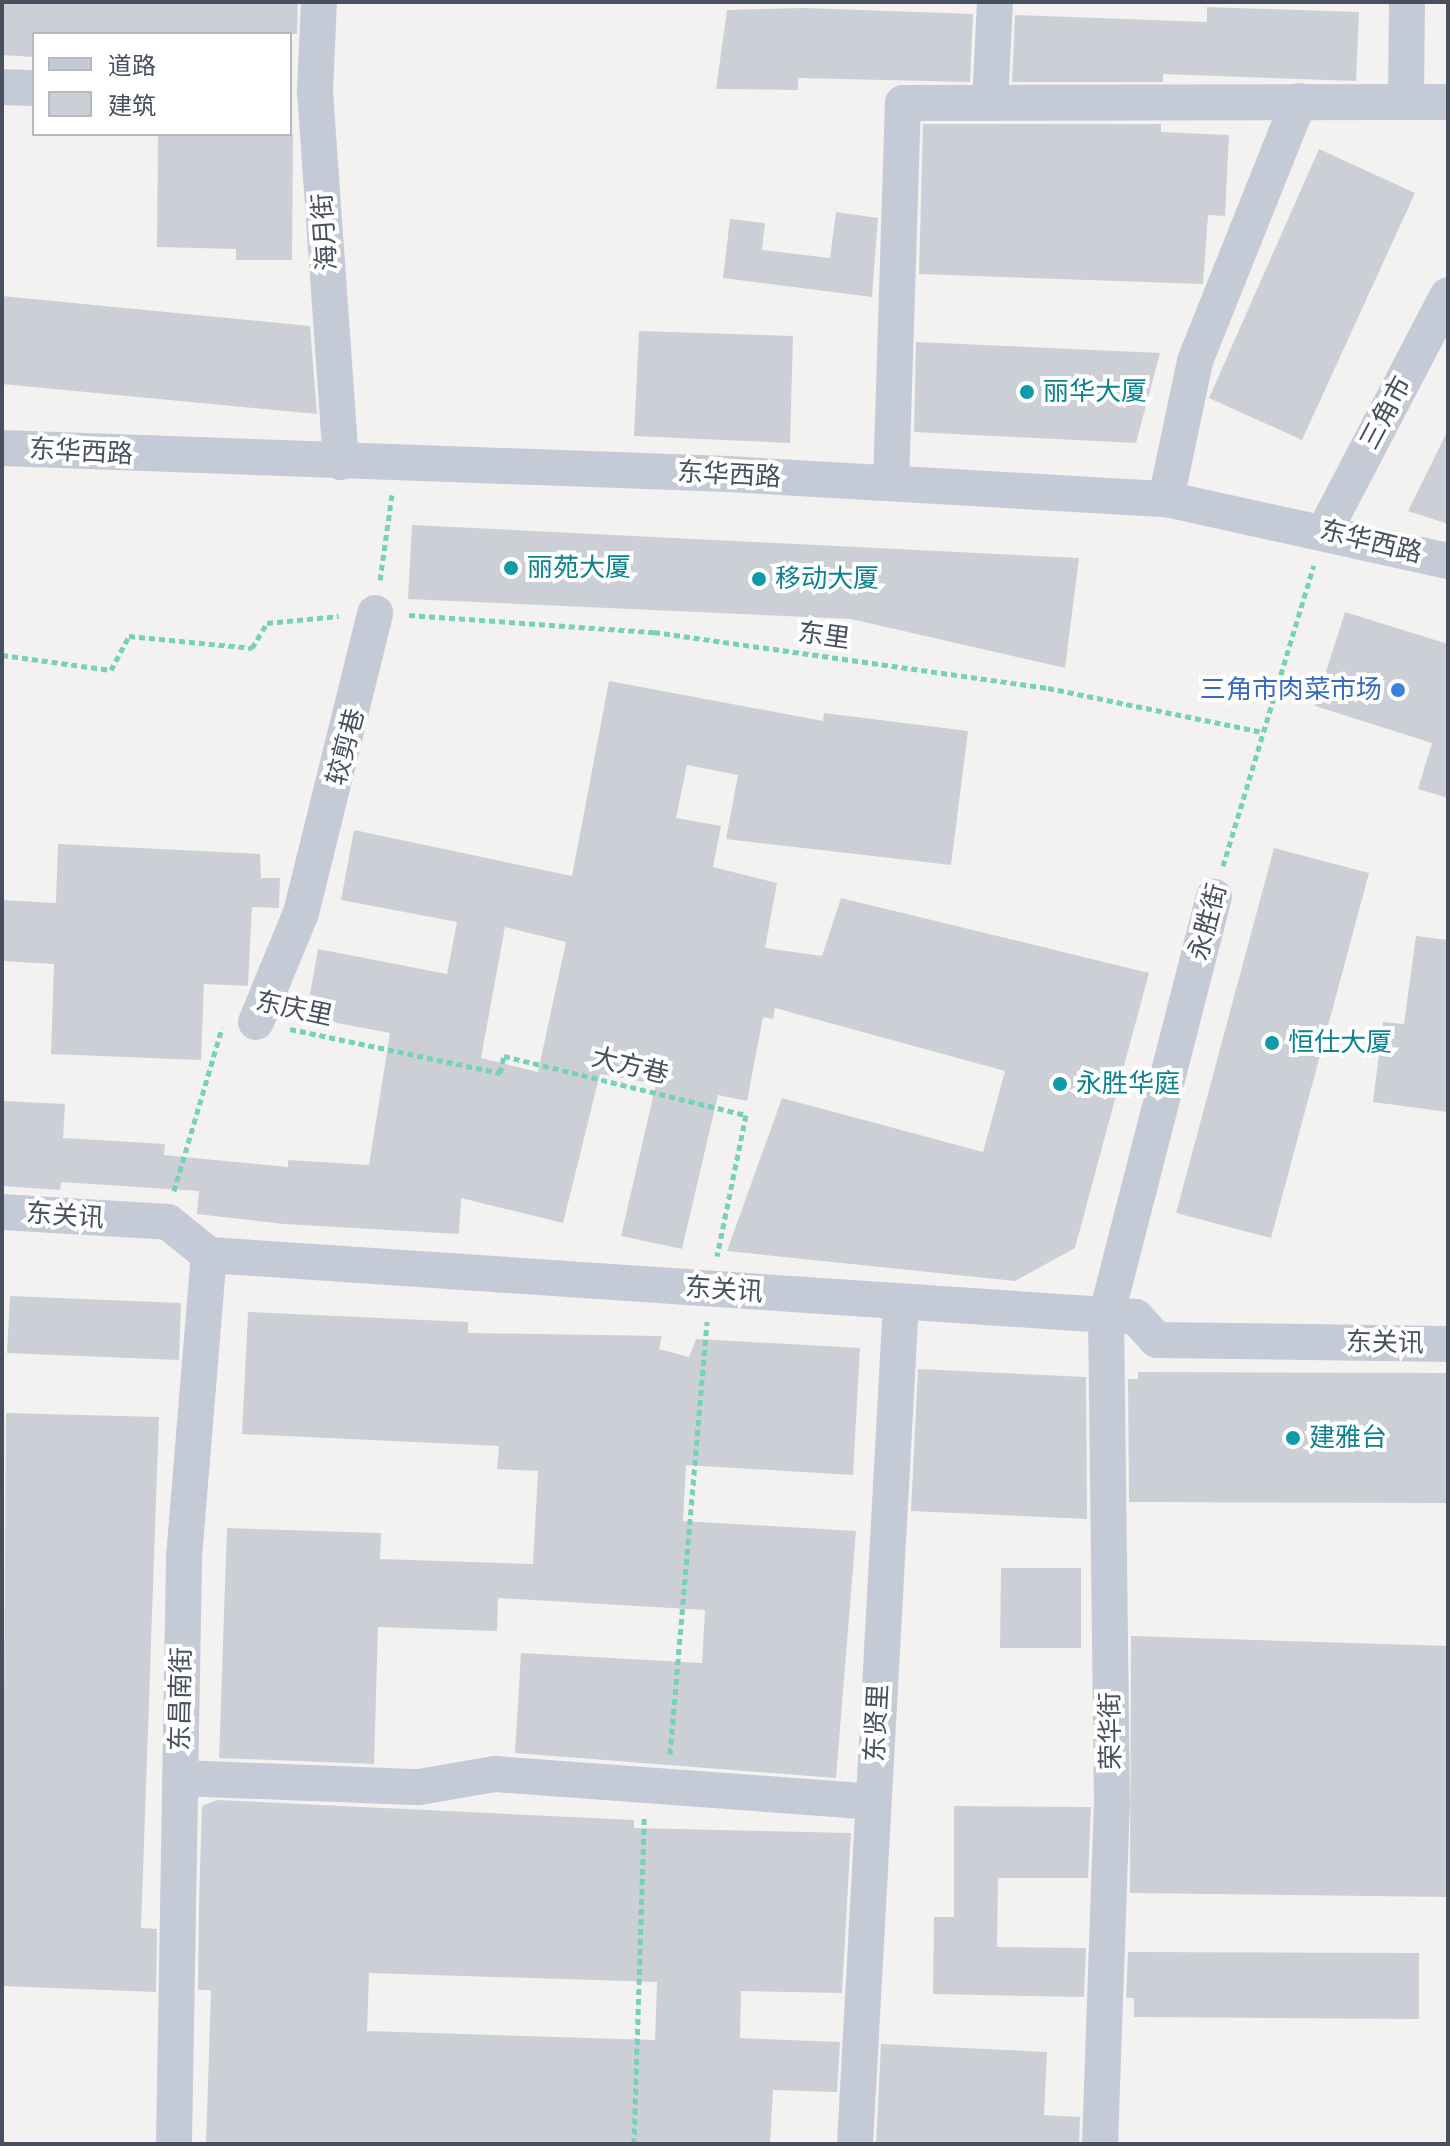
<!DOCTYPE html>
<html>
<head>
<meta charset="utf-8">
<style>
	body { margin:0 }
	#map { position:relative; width:1450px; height:2146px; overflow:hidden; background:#f4f2f1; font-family:Poppins,"Noto Sans SC",sans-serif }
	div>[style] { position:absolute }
	.building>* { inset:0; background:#cdcfd7 }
	.path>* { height:5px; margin-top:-2.5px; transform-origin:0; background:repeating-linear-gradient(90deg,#75d2b6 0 6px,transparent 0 10px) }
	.minor>* { height:36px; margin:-18px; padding:0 18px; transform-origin:18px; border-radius:18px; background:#c5cbd6 }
	.dots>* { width:22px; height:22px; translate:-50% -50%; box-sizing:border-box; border:4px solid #fff; border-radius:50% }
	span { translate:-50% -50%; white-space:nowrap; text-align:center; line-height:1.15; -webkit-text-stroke:8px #fff; paint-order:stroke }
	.street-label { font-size:26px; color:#485060 }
	.culture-label { font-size:26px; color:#0d838f }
	.left { translate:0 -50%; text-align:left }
	.shop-label { font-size:26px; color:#366cbe }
	.right { translate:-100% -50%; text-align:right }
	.frame { position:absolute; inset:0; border:4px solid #485060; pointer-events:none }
	.legend { position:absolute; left:32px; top:32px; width:260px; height:104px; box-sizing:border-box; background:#fff; border:2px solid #b6b9bf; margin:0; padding:10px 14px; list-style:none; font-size:24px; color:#485060 }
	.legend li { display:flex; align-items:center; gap:16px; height:40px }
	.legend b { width:40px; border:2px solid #b6b9bf }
</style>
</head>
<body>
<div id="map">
	<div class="building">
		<i style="clip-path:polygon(2px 2px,298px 2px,297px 34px,34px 34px,34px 57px,2px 55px)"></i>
		<i style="clip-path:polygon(1207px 7px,1359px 12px,1356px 81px,1163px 74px,1163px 82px,1012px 82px,1015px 15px,1207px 22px)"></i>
		<i style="clip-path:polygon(804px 8px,973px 14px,970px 82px,798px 78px,798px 90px,716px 89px,727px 10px)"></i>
		<i style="clip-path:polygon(923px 124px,1161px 124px,1161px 132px,1229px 135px,1225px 216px,1208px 215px,1203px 284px,919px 274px)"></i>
		<i style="clip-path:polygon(158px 134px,293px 134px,292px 260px,236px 260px,236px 249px,157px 247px)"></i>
		<i style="clip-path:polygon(1319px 149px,1415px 193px,1302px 440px,1209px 398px)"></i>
		<i style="clip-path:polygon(836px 212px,878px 218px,872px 297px,723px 278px,730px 219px,765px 223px,762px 250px,830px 258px)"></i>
		<i style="clip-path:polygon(2px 296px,310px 326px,317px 414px,2px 384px)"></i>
		<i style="clip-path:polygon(639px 331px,793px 336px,790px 443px,634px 436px)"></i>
		<i style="clip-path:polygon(916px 342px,1160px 353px,1136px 443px,914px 432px)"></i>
		<i style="clip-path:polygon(1448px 430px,1448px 524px,1408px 511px)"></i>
		<i style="clip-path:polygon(412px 525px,1079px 558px,1065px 668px,851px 619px,408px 599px)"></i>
		<i style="clip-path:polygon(1345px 612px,1448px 644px,1448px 798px,1418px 789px,1432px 743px,1315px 706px)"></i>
		<i style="clip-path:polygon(evenodd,609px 681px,823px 721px,824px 713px,968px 731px,951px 865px,726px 839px,738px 775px,687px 765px,676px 818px,721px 826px,713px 867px,777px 883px,765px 948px,822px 956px,841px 898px,1149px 973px,1075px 1248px,1015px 1281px,727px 1251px,782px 1098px,983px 1152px,1005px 1071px,775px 1008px,773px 1019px,763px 1017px,747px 1101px,718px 1095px,682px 1249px,621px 1236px,656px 1084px,600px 1074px,563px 1223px,461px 1198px,459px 1234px,284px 1224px,197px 1214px,199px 1191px,61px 1182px,60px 1190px,2px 1186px,2px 1101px,65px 1104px,63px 1138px,165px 1144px,164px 1155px,288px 1167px,288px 1160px,369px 1165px,390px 1033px,306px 1017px,318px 949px,447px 974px,457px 922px,341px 900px,354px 830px,572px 876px,609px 681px,505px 927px,566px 942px,538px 1072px,481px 1058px,505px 927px)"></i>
		<i style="clip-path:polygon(58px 844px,260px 854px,261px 878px,280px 878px,279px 908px,252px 907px,248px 986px,204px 984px,201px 1060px,51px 1054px,54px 964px,2px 961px,2px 900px,56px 903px)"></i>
		<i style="clip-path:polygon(1274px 848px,1369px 873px,1271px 1238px,1176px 1213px)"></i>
		<i style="clip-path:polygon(1416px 936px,1448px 940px,1448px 1112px,1373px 1102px,1383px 1022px,1404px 1024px)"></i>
		<i style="clip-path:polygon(10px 1296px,181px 1303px,179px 1360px,7px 1353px)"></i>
		<i style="clip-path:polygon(248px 1312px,468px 1322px,468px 1333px,662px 1336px,659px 1349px,689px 1357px,696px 1339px,860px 1348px,853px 1475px,686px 1465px,683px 1521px,856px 1531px,836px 1778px,515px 1753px,521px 1653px,702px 1663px,705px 1610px,498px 1598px,497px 1631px,378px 1627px,374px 1764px,219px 1758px,227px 1528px,381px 1533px,380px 1559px,533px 1564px,538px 1471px,497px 1469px,499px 1446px,242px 1434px)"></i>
		<i style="clip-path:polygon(918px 1369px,1086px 1377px,1087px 1519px,911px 1511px)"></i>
		<i style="clip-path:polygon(1138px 1372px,1448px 1373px,1448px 1503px,1129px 1502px,1128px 1379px,1138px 1379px)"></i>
		<i style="clip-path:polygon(6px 1413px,159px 1417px,141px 1928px,157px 1929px,156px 1992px,2px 1986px)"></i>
		<i style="clip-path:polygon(1001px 1568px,1081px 1568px,1081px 1648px,1000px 1648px)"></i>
		<i style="clip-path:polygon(1131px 1636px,1448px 1646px,1448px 1897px,1130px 1893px)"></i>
		<i style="clip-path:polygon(evenodd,217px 1800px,634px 1820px,634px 1828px,851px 1833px,842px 1993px,741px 1991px,740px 2038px,840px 2042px,837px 2092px,773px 2090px,770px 2144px,206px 2144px,211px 1990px,198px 1990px,199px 1902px,202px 1806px,217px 1800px,369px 1973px,657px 1982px,655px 2040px,367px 2031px,369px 1973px)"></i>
		<i style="clip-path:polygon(954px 1806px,1091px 1807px,1088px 1878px,998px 1878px,997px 1947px,1086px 1948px,1084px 1997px,933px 1994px,934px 1917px,954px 1917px)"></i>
		<i style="clip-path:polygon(1128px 1952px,1419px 1953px,1419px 2019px,1134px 2017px,1134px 1998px,1126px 1998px)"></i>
		<i style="clip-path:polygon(881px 2044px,1047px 2052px,1044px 2115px,1080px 2117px,1079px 2144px,876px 2144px)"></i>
	</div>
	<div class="path">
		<i style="left:380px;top:580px;width:86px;rotate:-82deg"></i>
		<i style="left:409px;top:615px;width:246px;rotate:4deg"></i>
		<i style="left:654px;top:632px;width:398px;rotate:8.1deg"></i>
		<i style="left:1048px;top:688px;width:219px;rotate:11.6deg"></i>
		<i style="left:2px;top:655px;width:110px;rotate:7.8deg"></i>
		<i style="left:111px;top:670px;width:38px;rotate:-62deg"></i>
		<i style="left:129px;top:636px;width:124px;rotate:5.6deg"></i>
		<i style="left:252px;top:648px;width:29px;rotate:-59deg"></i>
		<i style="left:267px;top:623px;width:72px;rotate:-5.6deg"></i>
		<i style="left:1223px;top:866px;width:314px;rotate:-73.2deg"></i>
		<i style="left:290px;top:1029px;width:215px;rotate:11.8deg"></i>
		<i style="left:500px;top:1073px;width:17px;rotate:-77deg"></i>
		<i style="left:504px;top:1056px;width:249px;rotate:13.7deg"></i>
		<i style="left:746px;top:1115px;width:144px;rotate:101.6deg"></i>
		<i style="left:174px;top:1191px;width:170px;rotate:-73.6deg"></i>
		<i style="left:670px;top:1754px;width:434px;rotate:-85.1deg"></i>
		<i style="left:634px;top:2144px;width:327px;rotate:-88.2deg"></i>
	</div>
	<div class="minor">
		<i style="left:319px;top:2px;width:89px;rotate:92.6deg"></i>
		<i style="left:315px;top:91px;width:372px;rotate:86deg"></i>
		<i style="left:2px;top:87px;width:32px;rotate:2deg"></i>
		<i style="left:1406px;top:97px;width:95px;rotate:-89.4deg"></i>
		<i style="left:990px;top:103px;width:101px;rotate:-87.2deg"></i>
		<i style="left:2px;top:448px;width:726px;rotate:2.05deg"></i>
		<i style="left:728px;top:474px;width:439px;rotate:3.3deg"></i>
		<i style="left:1166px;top:499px;width:289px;rotate:12.4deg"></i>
		<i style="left:891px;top:483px;width:380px;rotate:-88.2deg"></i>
		<i style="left:903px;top:103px;width:545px;rotate:-0.11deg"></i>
		<i style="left:1166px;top:499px;width:141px;rotate:-78.1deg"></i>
		<i style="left:1195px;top:361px;width:280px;rotate:-68.2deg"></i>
		<i style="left:1325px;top:530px;width:265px;rotate:-62.4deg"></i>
		<i style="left:256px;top:1022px;width:118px;rotate:-67.6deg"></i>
		<i style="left:301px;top:913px;width:309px;rotate:-76.1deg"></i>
		<i style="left:2px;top:1212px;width:166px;rotate:3.4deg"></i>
		<i style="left:168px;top:1222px;width:53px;rotate:38.8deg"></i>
		<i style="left:209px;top:1255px;width:929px;rotate:3.83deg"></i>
		<i style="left:1136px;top:1317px;width:31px;rotate:48deg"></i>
		<i style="left:1157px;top:1340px;width:291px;rotate:0.8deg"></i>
		<i style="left:180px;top:1778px;width:239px;rotate:2.2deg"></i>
		<i style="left:419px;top:1787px;width:77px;rotate:-9.7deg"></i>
		<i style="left:495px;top:1774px;width:378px;rotate:4.2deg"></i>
		<i style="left:174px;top:2144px;width:587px;rotate:-89.02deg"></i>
		<i style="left:184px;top:1557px;width:303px;rotate:-85.3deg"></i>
		<i style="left:855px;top:2144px;width:842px;rotate:-86.87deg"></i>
		<i style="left:1100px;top:2144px;width:339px;rotate:-88deg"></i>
		<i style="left:1112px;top:1805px;width:488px;rotate:-90.7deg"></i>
		<i style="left:1106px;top:1317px;width:434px;rotate:-75.6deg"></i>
	</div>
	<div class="dots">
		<i style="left:1027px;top:392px;background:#0f9aa8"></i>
		<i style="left:511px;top:568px;background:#0f9aa8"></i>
		<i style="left:759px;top:579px;background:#0f9aa8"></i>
		<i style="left:1398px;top:690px;background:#3f7fe0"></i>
		<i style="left:1272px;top:1043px;background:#0f9aa8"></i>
		<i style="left:1060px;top:1084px;background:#0f9aa8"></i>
		<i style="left:1293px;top:1438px;background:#0f9aa8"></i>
	</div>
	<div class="street-label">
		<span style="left:325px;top:232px;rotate:-94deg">海月街</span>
		<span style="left:1386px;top:413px;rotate:-62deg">三角市</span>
		<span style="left:81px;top:452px;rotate:3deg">东华西路</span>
		<span style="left:729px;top:475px;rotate:3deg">东华西路</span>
		<span style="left:1371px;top:542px;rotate:14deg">东华西路</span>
		<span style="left:824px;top:636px;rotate:8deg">东里</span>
		<span style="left:346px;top:747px;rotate:-75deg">较剪巷</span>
		<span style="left:1208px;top:922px;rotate:-75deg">永胜街</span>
		<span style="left:294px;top:1009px;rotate:12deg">东庆里</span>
		<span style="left:630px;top:1066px;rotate:14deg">大方巷</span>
		<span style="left:65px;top:1216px;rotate:4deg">东关讯</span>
		<span style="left:724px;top:1290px;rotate:4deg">东关讯</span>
		<span style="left:1385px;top:1343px;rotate:1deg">东关讯</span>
		<span style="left:181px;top:1699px;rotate:-89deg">东昌南街</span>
		<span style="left:877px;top:1723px;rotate:-87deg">东贤里</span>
		<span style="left:1111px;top:1731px;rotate:-91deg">荣华街</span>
	</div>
	<div class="culture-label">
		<span class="left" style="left:1043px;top:392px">丽华大厦</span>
		<span class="left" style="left:527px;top:568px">丽苑大厦</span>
		<span class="left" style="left:775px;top:579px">移动大厦</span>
		<span class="left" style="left:1288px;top:1043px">恒仕大厦</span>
		<span class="left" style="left:1076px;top:1084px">永胜华庭</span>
		<span class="left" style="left:1309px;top:1438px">建雅台</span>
	</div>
	<div class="shop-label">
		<span class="right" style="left:1382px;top:690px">三角市肉菜市场</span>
	</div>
	<div class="frame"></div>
	<ul class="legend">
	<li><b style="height:10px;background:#c5cbd6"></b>道路</li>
	<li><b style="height:22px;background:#cdcfd7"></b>建筑</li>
	</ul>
</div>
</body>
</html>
